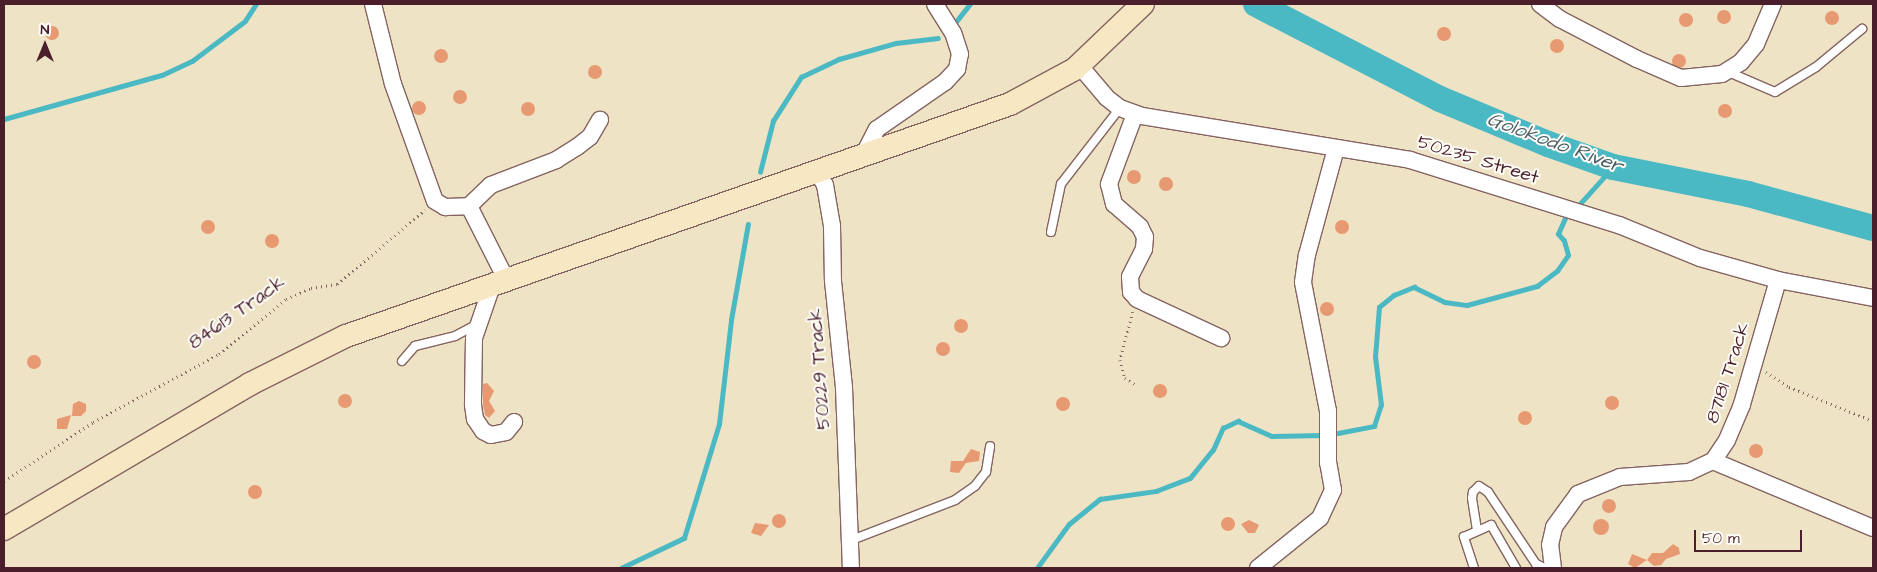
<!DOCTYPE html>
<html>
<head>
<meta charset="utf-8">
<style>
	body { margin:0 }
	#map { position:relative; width:1877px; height:572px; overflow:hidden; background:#efe3c5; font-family:"Architects Daughter",sans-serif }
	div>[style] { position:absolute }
	.stream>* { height:4.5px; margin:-2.25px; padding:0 2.25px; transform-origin:2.25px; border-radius:2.25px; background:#4bb9c3 }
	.river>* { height:26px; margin:-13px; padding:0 13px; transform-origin:13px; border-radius:13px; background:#4bb9c3 }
	.building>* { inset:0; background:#e79972 }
	.round { border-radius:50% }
	.path>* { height:2.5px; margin-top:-1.25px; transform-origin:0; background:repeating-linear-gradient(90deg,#846461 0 1px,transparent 0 5px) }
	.roads { filter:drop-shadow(1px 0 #846461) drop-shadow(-1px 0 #846461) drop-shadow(0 1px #846461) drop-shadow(0 -1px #846461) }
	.lane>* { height:8px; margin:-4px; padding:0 4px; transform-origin:4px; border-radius:4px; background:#fff }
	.street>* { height:16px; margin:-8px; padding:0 8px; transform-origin:8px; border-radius:8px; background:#fff }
	.secondary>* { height:22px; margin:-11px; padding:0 11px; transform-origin:11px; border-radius:11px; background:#f8e7c3 }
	span { translate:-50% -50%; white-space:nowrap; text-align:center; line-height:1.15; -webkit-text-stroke:4px #fdfcf7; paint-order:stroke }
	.street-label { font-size:19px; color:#4a1f2b }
	.water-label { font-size:20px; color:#4a5d68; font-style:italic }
	.frame { position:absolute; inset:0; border:5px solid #4a1f2b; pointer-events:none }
	.north { position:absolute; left:20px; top:20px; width:50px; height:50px; -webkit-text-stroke:4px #fdfcf7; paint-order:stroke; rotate:0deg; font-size:14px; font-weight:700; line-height:20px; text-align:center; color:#4a1f2b }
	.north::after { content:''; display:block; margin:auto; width:18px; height:22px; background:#4a1f2b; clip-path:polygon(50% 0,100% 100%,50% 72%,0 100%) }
	.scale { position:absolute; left:1694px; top:530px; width:108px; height:22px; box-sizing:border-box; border:2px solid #4a1f2b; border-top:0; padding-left:6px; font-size:15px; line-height:18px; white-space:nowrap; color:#4a1f2b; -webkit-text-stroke:4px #fdfcf7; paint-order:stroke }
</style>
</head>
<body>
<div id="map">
	<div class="stream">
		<i style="left:955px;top:23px;width:24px;rotate:-52deg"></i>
		<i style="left:4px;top:119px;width:164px;rotate:-15.6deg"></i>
		<i style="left:162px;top:75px;width:33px;rotate:-25deg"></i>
		<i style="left:192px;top:61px;width:66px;rotate:-37deg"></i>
		<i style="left:245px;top:21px;width:20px;rotate:-57deg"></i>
		<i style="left:760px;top:172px;width:53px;rotate:-75.7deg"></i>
		<i style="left:773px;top:121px;width:52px;rotate:-57.5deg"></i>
		<i style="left:801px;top:77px;width:42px;rotate:-25.3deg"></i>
		<i style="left:839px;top:59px;width:59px;rotate:-15.7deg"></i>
		<i style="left:896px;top:43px;width:42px;rotate:-6.8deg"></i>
		<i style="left:1578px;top:206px;width:52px;rotate:-48.1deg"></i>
		<i style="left:1338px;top:433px;width:37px;rotate:-11deg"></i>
		<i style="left:1374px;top:426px;width:22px;rotate:-72deg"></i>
		<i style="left:1381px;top:405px;width:48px;rotate:-97.1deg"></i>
		<i style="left:1375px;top:357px;width:50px;rotate:-85.4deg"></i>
		<i style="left:1379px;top:307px;width:19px;rotate:-39deg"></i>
		<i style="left:1394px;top:295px;width:22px;rotate:-22deg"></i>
		<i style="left:1414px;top:287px;width:34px;rotate:26deg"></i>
		<i style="left:1445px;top:302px;width:22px;rotate:8deg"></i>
		<i style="left:1467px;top:305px;width:73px;rotate:-15.2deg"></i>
		<i style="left:1537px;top:286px;width:25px;rotate:-37deg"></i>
		<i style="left:1557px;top:271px;width:19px;rotate:-55deg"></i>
		<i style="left:1568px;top:255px;width:15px;rotate:-106deg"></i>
		<i style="left:1564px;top:241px;width:9px;rotate:-131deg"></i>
		<i style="left:1558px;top:234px;width:17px;rotate:-66deg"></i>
		<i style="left:621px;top:568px;width:70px;rotate:-25.5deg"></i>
		<i style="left:684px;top:538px;width:119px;rotate:-72.9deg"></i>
		<i style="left:719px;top:424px;width:105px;rotate:-83.4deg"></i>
		<i style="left:731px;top:320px;width:97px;rotate:-80deg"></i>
		<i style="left:1037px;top:568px;width:54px;rotate:-54deg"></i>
		<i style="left:1069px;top:524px;width:40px;rotate:-39deg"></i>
		<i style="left:1100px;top:499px;width:57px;rotate:-8.1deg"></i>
		<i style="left:1156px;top:491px;width:36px;rotate:-21deg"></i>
		<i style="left:1190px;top:478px;width:36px;rotate:-51deg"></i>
		<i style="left:1213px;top:450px;width:24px;rotate:-66deg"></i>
		<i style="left:1223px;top:428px;width:17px;rotate:-25deg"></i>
		<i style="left:1238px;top:421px;width:37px;rotate:24deg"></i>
		<i style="left:1272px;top:436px;width:52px;rotate:-1.1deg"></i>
	</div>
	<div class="river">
		<i style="left:1256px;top:4px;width:207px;rotate:27.3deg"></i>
		<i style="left:1440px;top:99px;width:117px;rotate:22.6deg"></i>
		<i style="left:1548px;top:144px;width:69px;rotate:19.5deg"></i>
		<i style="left:1613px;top:167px;width:138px;rotate:11.3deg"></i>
		<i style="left:1748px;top:194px;width:130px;rotate:15.2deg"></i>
	</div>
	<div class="building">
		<i class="round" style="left:1717px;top:10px;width:14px;height:14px"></i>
		<i class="round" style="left:1825px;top:11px;width:14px;height:14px"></i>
		<i class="round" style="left:1679px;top:13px;width:14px;height:14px"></i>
		<i class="round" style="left:45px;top:26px;width:14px;height:14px"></i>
		<i class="round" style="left:1437px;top:27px;width:14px;height:14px"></i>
		<i class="round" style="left:1550px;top:39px;width:14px;height:14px"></i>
		<i class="round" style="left:434px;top:49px;width:14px;height:14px"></i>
		<i class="round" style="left:1672px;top:54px;width:14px;height:14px"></i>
		<i class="round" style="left:588px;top:65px;width:14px;height:14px"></i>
		<i class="round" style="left:453px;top:90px;width:14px;height:14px"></i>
		<i class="round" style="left:412px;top:101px;width:14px;height:14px"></i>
		<i class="round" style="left:521px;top:102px;width:14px;height:14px"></i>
		<i class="round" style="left:1718px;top:104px;width:14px;height:14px"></i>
		<i class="round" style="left:1127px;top:170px;width:14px;height:14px"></i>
		<i class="round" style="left:1159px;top:177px;width:14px;height:14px"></i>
		<i class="round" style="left:1335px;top:220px;width:14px;height:14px"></i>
		<i class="round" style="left:201px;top:220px;width:14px;height:14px"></i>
		<i class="round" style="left:265px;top:234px;width:14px;height:14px"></i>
		<i class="round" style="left:1320px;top:302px;width:14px;height:14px"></i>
		<i class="round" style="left:954px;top:319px;width:14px;height:14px"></i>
		<i class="round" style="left:936px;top:342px;width:14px;height:14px"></i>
		<i class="round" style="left:27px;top:355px;width:14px;height:14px"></i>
		<i style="clip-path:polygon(487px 383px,494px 391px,489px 401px,495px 411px,489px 418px,485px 415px,483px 405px,483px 384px)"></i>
		<i class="round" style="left:1153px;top:384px;width:14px;height:14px"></i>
		<i class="round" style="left:338px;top:394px;width:14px;height:14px"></i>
		<i class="round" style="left:1605px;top:396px;width:14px;height:14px"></i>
		<i class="round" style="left:1056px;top:397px;width:14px;height:14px"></i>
		<i style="clip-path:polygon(79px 401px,86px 404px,86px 411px,81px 416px,72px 416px,73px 404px)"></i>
		<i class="round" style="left:1518px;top:411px;width:14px;height:14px"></i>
		<i style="clip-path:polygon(71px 415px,67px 429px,57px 429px,57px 419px)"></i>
		<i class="round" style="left:1749px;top:444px;width:14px;height:14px"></i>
		<i style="clip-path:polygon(971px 449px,980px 452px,979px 461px,966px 463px,959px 473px,950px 472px,951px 461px,963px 461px)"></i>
		<i class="round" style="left:248px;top:485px;width:14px;height:14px"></i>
		<i class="round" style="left:1602px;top:499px;width:14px;height:14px"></i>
		<i class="round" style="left:772px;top:514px;width:14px;height:14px"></i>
		<i class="round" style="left:1221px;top:517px;width:14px;height:14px"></i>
		<i class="round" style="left:1593px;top:519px;width:16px;height:16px"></i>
		<i style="clip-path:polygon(1249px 520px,1259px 525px,1255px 533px,1248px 533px,1241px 524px)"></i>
		<i style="clip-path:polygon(755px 523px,769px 525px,761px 536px,751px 533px)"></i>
		<i style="clip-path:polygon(1673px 544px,1679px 548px,1680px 554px,1666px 559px,1661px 565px,1654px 566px,1647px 560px,1635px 568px,1628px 564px,1632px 554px,1647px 560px,1652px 553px,1663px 553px)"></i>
	</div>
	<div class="path">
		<i style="left:1133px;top:312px;width:50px;rotate:105.2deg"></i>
		<i style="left:1120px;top:360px;width:19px;rotate:74deg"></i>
		<i style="left:1125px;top:378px;width:15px;rotate:32deg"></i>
		<i style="left:1766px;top:372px;width:27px;rotate:33deg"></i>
		<i style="left:1789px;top:387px;width:91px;rotate:22deg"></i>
		<i style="left:4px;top:481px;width:107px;rotate:-33.5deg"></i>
		<i style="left:93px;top:422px;width:143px;rotate:-28.4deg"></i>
		<i style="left:219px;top:354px;width:87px;rotate:-39.4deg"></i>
		<i style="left:286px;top:299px;width:27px;rotate:-24deg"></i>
		<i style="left:311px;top:288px;width:26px;rotate:-9deg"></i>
		<i style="left:337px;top:284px;width:115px;rotate:-40.1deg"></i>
	</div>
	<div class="roads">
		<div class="lane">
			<i style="left:1726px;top:71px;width:53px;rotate:23.2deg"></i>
			<i style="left:1775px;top:92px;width:48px;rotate:-31.4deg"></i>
			<i style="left:1816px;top:67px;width:60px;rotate:-39.6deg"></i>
			<i style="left:1051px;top:232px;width:49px;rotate:-78.2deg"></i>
			<i style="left:1061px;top:184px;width:96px;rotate:-52.2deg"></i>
			<i style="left:402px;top:361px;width:20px;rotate:-49deg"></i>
			<i style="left:415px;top:346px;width:41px;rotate:-14deg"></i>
			<i style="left:455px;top:336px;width:24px;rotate:-28deg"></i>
			<i style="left:1477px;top:530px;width:32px;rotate:-99deg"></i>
			<i style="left:1472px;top:498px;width:6px;rotate:-81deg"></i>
			<i style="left:1473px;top:492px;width:8px;rotate:-45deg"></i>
			<i style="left:1479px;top:486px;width:11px;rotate:34deg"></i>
			<i style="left:1488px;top:492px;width:87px;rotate:56.3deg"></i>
			<i style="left:1536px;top:564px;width:10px;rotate:24deg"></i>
			<i style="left:849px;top:541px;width:114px;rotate:-21.1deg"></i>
			<i style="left:955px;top:500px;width:24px;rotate:-35deg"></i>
			<i style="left:975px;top:486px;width:18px;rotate:-52deg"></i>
			<i style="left:986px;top:472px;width:26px;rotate:-81deg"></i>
			<i style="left:1474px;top:568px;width:33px;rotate:-108deg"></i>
			<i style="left:1464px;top:537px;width:30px;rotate:-24deg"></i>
			<i style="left:1491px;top:525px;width:50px;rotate:59.8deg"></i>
		</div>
		<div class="street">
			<i style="left:373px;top:4px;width:82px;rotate:76deg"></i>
			<i style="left:393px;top:84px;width:124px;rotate:70.3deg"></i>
			<i style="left:435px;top:201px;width:12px;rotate:31deg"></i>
			<i style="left:445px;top:207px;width:24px;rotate:-2deg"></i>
			<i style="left:1540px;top:4px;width:25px;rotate:37deg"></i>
			<i style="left:1560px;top:19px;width:87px;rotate:27.5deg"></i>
			<i style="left:1637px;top:59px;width:48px;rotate:23.4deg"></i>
			<i style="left:1681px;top:78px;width:41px;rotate:-5.6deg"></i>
			<i style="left:1722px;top:74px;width:22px;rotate:-32deg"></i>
			<i style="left:1741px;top:62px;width:23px;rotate:-50deg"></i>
			<i style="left:1756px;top:44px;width:43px;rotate:-67deg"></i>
			<i style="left:1079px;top:65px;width:43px;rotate:49.7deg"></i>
			<i style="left:1107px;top:98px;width:16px;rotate:38deg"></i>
			<i style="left:1120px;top:108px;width:23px;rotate:20deg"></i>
			<i style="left:1142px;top:116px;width:272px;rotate:9.3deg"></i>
			<i style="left:1410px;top:160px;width:219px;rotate:17.3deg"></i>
			<i style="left:1619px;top:225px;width:87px;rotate:22.2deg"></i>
			<i style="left:1700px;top:258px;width:81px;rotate:15.8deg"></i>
			<i style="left:1778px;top:280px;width:97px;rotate:10.7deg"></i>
			<i style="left:1135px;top:114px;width:75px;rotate:110.4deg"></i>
			<i style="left:1109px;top:184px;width:21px;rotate:76deg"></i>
			<i style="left:1114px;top:204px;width:35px;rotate:41deg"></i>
			<i style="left:1140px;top:227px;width:11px;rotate:63deg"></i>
			<i style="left:1145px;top:237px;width:12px;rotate:95deg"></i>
			<i style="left:1144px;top:249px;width:31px;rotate:117deg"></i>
			<i style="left:1130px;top:277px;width:15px;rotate:86deg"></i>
			<i style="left:1131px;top:292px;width:9px;rotate:49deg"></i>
			<i style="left:1137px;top:299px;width:93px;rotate:24.9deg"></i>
			<i style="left:864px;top:154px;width:28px;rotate:-63deg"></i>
			<i style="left:877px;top:129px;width:83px;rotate:-34.7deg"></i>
			<i style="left:945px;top:82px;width:18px;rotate:-47deg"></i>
			<i style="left:957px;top:69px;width:15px;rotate:-79deg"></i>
			<i style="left:960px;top:54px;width:22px;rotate:-108deg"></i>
			<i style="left:953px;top:33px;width:34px;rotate:-122deg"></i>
			<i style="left:816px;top:170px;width:17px;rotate:59deg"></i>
			<i style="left:825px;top:185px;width:42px;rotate:80.3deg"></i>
			<i style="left:832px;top:226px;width:55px;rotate:89deg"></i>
			<i style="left:833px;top:281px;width:108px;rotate:84.1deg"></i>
			<i style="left:844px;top:388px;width:180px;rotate:87.8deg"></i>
			<i style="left:506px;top:279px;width:82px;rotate:-116.9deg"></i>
			<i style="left:469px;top:206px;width:30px;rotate:-44deg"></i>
			<i style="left:491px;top:185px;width:70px;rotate:-21deg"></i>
			<i style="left:556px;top:160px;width:25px;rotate:-32deg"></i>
			<i style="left:577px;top:147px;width:16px;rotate:-38deg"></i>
			<i style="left:590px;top:137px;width:20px;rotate:-60deg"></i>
			<i style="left:493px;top:283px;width:58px;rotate:109.1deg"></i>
			<i style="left:474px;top:338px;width:67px;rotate:90.9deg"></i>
			<i style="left:473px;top:405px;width:14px;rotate:82deg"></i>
			<i style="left:475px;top:419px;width:14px;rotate:56deg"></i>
			<i style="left:483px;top:431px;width:9px;rotate:27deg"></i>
			<i style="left:491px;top:435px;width:15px;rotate:-11deg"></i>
			<i style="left:506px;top:432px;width:13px;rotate:-51deg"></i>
			<i style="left:1713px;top:461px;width:173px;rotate:22.7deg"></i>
			<i style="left:1258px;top:568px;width:80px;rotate:-38.9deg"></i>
			<i style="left:1320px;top:518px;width:31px;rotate:-65deg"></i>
			<i style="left:1333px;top:490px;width:27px;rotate:-100deg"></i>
			<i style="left:1328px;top:463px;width:52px;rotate:-90deg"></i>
			<i style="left:1328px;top:411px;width:131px;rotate:-101deg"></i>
			<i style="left:1303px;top:282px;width:27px;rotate:-82deg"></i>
			<i style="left:1307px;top:255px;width:111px;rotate:-74.8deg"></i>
			<i style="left:1553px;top:568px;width:23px;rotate:-97deg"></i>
			<i style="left:1550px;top:545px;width:18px;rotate:-77deg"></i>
			<i style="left:1554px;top:527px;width:41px;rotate:-54deg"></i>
			<i style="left:1578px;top:494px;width:45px;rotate:-22deg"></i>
			<i style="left:1620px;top:477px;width:69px;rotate:-4.1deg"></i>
			<i style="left:1689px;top:472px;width:26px;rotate:-25deg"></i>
			<i style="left:1713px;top:461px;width:25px;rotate:-56deg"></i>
			<i style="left:1727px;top:440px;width:39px;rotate:-67deg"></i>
			<i style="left:1742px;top:404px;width:129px;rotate:-73.8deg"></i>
		</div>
		<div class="secondary">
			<i style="left:4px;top:529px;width:286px;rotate:-30.5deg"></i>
			<i style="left:250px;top:384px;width:107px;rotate:-26.6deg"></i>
			<i style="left:346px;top:336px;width:703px;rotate:-19.26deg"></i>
			<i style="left:1010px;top:104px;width:74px;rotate:-28.3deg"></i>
			<i style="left:1075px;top:69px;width:94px;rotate:-43.7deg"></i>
		</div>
	</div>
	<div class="street-label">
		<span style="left:1478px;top:160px;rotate:17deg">50235 Street</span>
		<span style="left:237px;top:313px;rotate:-35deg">84613 Track</span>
		<span style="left:820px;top:369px;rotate:-94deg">50229 Track</span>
		<span style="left:1728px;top:373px;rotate:-72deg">87181 Track</span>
	</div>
	<div class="water-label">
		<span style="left:1555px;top:143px;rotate:20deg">Golokodo River</span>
	</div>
	<div class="frame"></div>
	<div class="north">N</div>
	<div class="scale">50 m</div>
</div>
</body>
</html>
